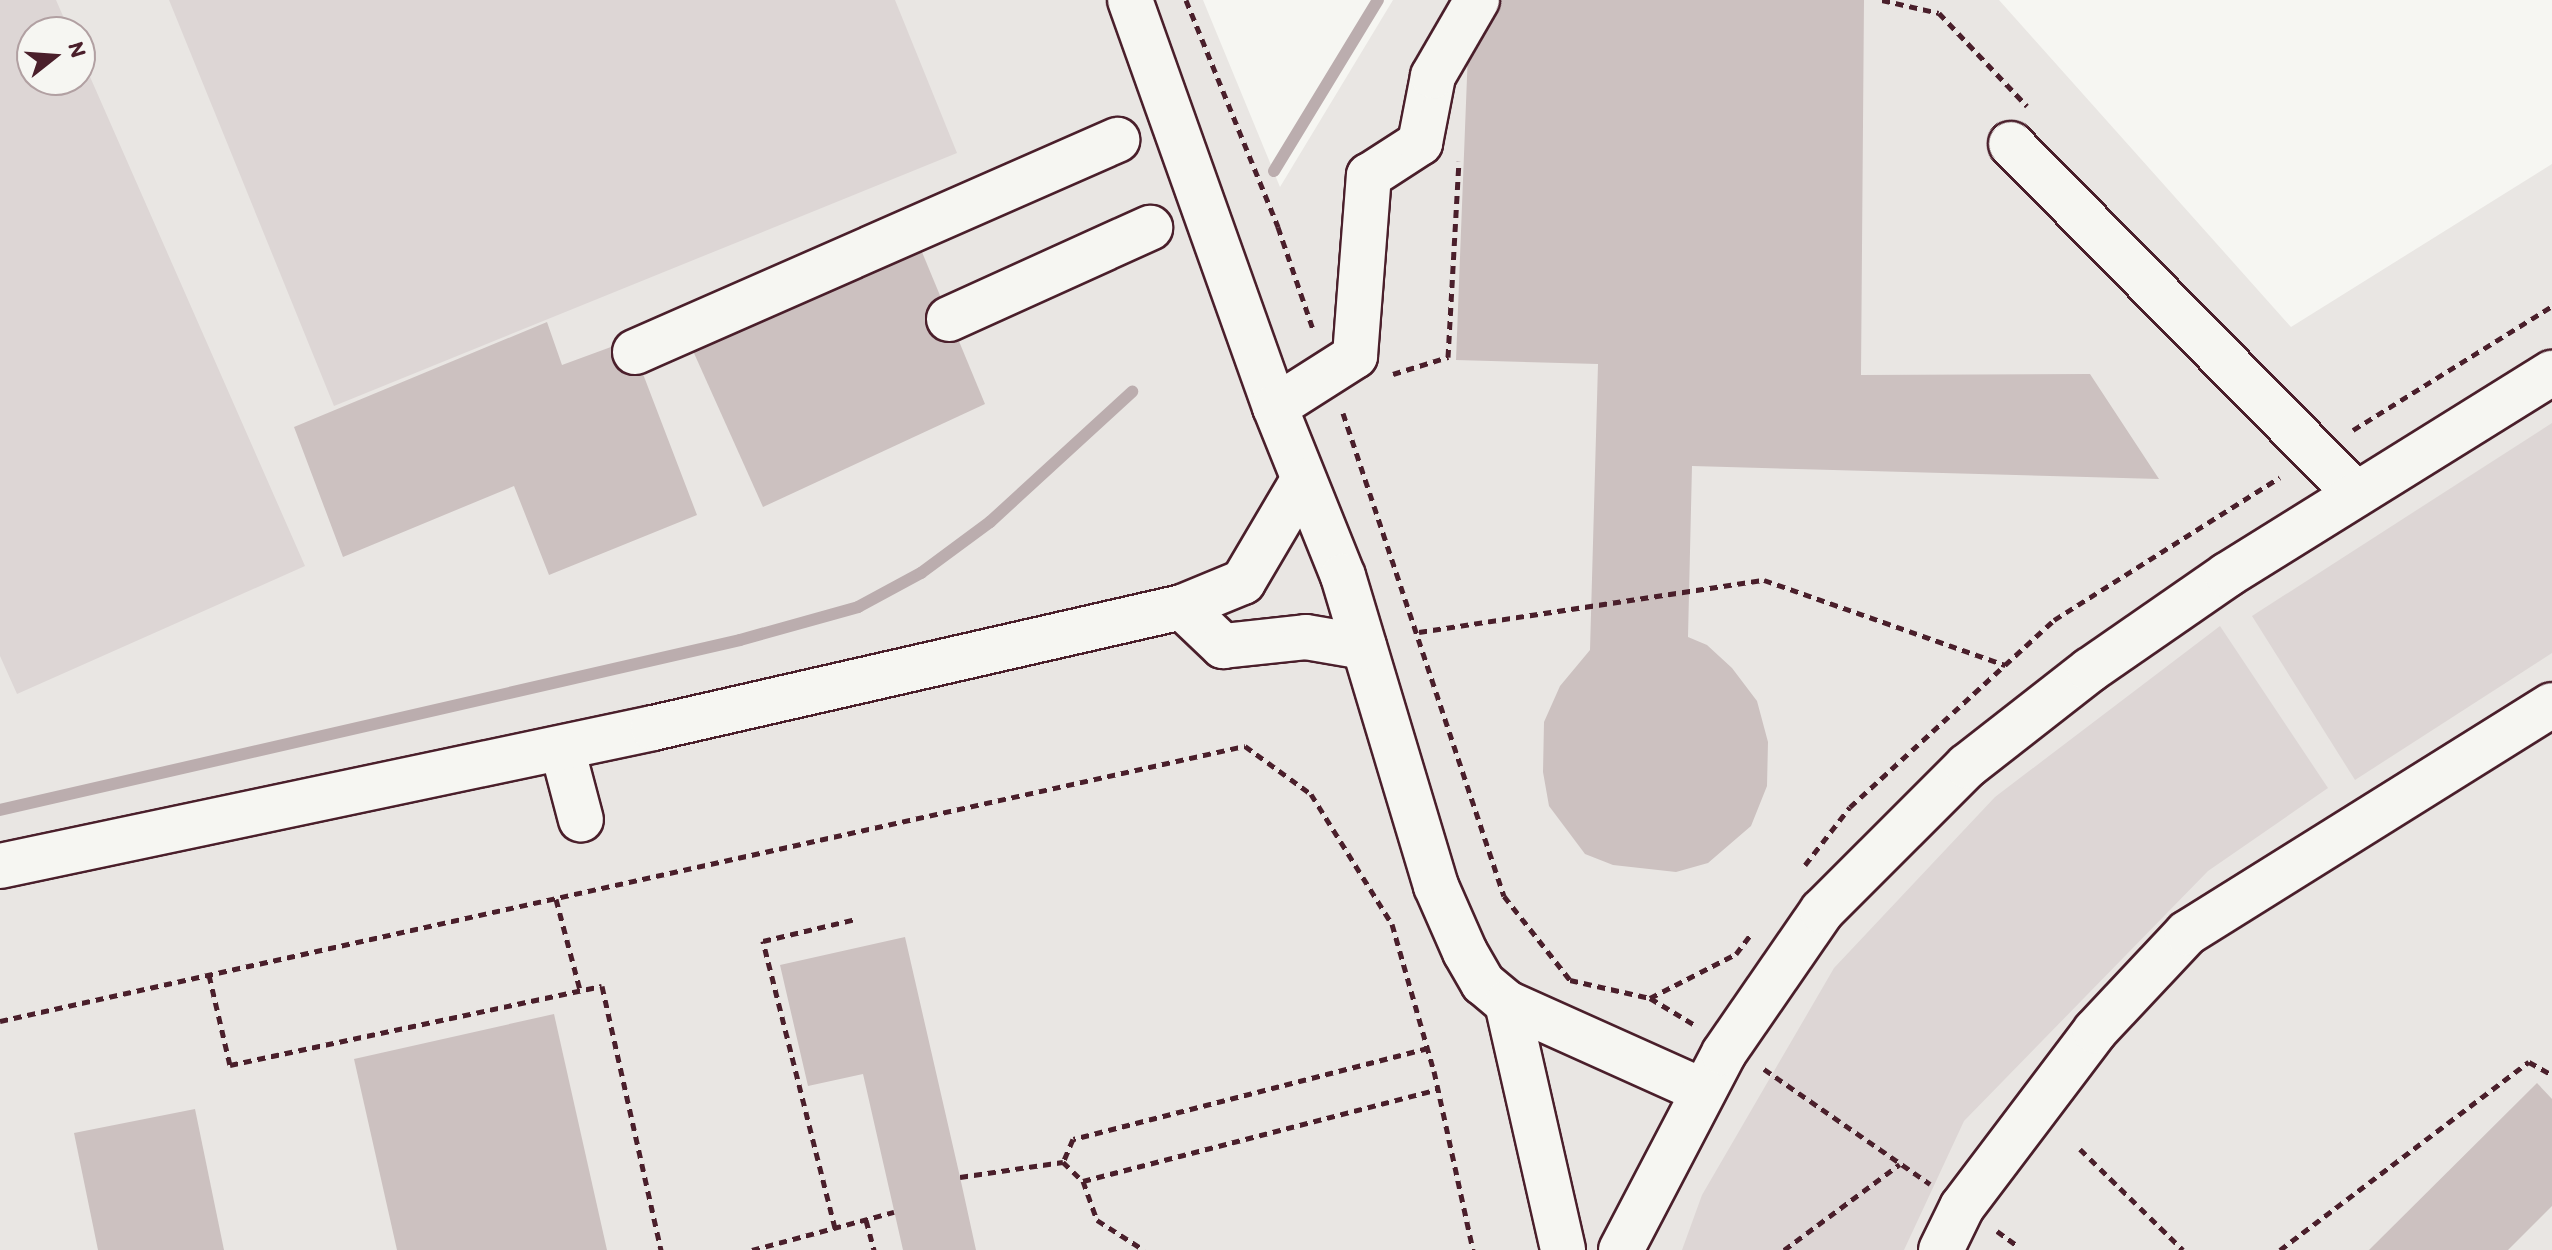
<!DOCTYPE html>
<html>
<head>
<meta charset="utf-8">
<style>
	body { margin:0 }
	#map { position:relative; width:2552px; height:1250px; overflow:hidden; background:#f6f6f2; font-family:Itim,sans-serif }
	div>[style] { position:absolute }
	.built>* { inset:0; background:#e9e6e3 }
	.green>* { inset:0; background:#ddd6d5 }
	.stream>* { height:12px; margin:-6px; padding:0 6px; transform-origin:6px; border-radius:6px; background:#bbadae }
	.building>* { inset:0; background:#ccc1c0 }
	.path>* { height:5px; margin-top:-2.5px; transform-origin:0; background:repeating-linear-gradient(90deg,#4a1f2b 0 8px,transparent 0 14px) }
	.roads { filter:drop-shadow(2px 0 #4a1f2b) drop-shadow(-2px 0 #4a1f2b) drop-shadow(0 2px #4a1f2b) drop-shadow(0 -2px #4a1f2b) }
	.minor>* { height:44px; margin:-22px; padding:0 22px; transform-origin:22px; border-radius:22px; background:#f6f6f2 }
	span { translate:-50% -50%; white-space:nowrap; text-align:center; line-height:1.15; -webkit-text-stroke:8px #f6f6f2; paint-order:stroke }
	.north { position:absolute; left:16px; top:16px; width:80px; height:80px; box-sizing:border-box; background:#f6f6f2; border:2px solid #b1a0a2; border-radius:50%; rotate:73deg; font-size:22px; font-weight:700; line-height:32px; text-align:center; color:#4a1f2b }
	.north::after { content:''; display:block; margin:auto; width:28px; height:36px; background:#4a1f2b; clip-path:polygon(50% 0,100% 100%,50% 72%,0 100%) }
</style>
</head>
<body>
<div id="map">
	<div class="built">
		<i style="clip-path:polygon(evenodd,0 0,1203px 0,1280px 187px,1393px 0,1999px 0,2291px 327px,2552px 164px,2552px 1250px,0 1250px,0 0,32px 32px,80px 32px,80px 80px,32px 80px,32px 32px)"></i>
	</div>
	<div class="green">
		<i style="clip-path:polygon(0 0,56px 0,70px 32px,32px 32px,32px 80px,80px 80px,80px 54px,305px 566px,17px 694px,0 656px)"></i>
		<i style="clip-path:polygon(169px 0,895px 0,957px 153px,334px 406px)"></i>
		<i style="clip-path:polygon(2552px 423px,2552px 653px,2355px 780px,2252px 616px)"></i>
		<i style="clip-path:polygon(2220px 626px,2328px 788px,2208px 871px,1964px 1121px,1904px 1250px,1682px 1250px,1702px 1195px,1834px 968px,1995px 797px)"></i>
	</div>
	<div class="stream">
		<i style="left:1274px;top:171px;width:200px;rotate:-58.7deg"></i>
		<i style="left:0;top:810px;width:759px;rotate:-12.94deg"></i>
		<i style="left:740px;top:640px;width:123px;rotate:-15.6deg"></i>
		<i style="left:858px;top:607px;width:72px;rotate:-28.4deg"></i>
		<i style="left:921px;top:573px;width:86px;rotate:-36.5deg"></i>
		<i style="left:990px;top:522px;width:193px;rotate:-42.5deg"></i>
	</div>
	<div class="building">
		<i style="clip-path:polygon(1470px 0,1864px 0,1861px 375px,2090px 374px,2159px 479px,1692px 466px,1688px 637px,1707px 645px,1732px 668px,1757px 701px,1768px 742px,1767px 786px,1751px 826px,1708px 863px,1676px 872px,1613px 865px,1585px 854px,1549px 806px,1543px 772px,1544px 722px,1560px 686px,1590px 650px,1598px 364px,1456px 360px)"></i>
		<i style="clip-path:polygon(917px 240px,985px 404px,763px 507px,689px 342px)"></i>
		<i style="clip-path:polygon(547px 322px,562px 365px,630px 340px,697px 515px,549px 575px,514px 486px,343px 557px,294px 427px)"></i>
		<i style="clip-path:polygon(905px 937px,960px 1177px,976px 1250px,903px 1250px,863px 1074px,808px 1086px,780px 965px)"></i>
		<i style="clip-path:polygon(554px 1014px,607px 1250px,397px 1250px,354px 1059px)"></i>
		<i style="clip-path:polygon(2537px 1083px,2552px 1099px,2552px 1206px,2508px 1250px,2369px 1250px)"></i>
		<i style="clip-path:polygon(195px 1109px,224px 1250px,98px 1250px,74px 1133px)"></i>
	</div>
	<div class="path">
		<i style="left:1186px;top:0;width:245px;rotate:67.9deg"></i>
		<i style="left:1278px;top:227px;width:111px;rotate:71.1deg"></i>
		<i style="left:1882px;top:0;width:58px;rotate:12.8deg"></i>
		<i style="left:1939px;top:13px;width:128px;rotate:46.6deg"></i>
		<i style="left:1393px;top:374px;width:58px;rotate:-17.2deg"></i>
		<i style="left:1448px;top:357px;width:196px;rotate:-86.8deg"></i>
		<i style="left:1343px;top:413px;width:509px;rotate:71.57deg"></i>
		<i style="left:1504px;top:896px;width:107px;rotate:51.8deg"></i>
		<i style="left:1570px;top:980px;width:82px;rotate:12.7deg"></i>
		<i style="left:1650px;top:998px;width:52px;rotate:31deg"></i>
		<i style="left:2353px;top:430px;width:234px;rotate:-31.9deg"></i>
		<i style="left:1419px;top:632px;width:349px;rotate:-8.6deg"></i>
		<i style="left:1764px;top:580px;width:256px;rotate:19.4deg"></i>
		<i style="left:1805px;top:865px;width:73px;rotate:-52.2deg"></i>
		<i style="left:1850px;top:807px;width:277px;rotate:-42.5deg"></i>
		<i style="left:2054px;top:620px;width:267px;rotate:-32.3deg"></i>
		<i style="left:556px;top:899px;width:94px;rotate:75.2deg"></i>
		<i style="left:209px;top:975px;width:92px;rotate:76.9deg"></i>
		<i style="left:230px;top:1065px;width:380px;rotate:-12deg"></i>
		<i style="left:602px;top:986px;width:271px;rotate:77.4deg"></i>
		<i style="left:1650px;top:998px;width:97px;rotate:-27.1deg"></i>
		<i style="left:1736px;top:954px;width:26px;rotate:-53deg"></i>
		<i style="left:0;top:1021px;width:1275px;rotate:-12.46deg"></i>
		<i style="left:1245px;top:746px;width:82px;rotate:36deg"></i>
		<i style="left:1311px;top:794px;width:153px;rotate:58.1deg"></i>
		<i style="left:1392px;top:924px;width:153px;rotate:74.1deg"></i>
		<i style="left:1434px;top:1071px;width:183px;rotate:77.7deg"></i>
		<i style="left:1428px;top:1048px;width:366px;rotate:165.6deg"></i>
		<i style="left:1073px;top:1139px;width:25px;rotate:113deg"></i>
		<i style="left:1063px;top:1162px;width:28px;rotate:44deg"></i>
		<i style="left:1083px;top:1181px;width:367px;rotate:-14.5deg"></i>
		<i style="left:1764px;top:1069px;width:202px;rotate:34.7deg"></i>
		<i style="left:2080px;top:1149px;width:144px;rotate:44.4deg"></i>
		<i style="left:960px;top:1177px;width:104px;rotate:-8.3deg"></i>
		<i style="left:1083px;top:1181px;width:41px;rotate:70.3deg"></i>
		<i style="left:1097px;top:1220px;width:56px;rotate:32.6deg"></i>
		<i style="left:866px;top:1220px;width:31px;rotate:75deg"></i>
		<i style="left:835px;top:1228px;width:296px;rotate:-104.1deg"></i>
		<i style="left:763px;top:941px;width:96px;rotate:-13.3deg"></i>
		<i style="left:1997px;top:1231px;width:27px;rotate:36deg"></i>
		<i style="left:752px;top:1250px;width:147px;rotate:-15deg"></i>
		<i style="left:1784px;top:1250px;width:144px;rotate:-36.6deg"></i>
		<i style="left:2280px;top:1250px;width:312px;rotate:-37.1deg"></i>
		<i style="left:2529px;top:1062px;width:26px;rotate:29deg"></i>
	</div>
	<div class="roads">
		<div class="minor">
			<i style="left:1130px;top:0;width:432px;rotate:70.4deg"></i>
			<i style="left:1275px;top:407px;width:182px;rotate:68.1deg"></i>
			<i style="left:1343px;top:576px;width:324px;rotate:73.3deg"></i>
			<i style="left:1436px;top:886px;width:72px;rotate:66.3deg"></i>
			<i style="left:1465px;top:952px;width:36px;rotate:60deg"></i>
			<i style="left:1483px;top:983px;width:31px;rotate:40deg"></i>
			<i style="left:1507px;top:1003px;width:215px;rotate:24.2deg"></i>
			<i style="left:2011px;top:144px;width:489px;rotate:45.4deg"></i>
			<i style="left:949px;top:319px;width:221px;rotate:-24.4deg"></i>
			<i style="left:635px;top:352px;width:527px;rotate:-23.74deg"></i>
			<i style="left:1275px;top:407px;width:95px;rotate:-32.5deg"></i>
			<i style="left:1355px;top:356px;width:181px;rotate:-85.6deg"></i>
			<i style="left:1369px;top:176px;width:61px;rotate:-32.9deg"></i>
			<i style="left:1420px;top:143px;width:68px;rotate:-79deg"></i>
			<i style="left:1433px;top:76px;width:88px;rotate:-59.9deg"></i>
			<i style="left:1182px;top:607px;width:57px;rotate:43.6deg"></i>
			<i style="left:1223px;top:646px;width:83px;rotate:-6.2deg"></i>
			<i style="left:1306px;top:637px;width:59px;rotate:9.8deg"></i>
			<i style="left:562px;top:748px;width:74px;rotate:75.2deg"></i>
			<i style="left:0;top:866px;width:667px;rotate:-11.93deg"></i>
			<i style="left:653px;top:728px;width:543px;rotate:-12.88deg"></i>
			<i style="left:1182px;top:607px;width:66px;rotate:-22.3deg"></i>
			<i style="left:1243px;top:582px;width:118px;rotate:-59.5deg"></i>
			<i style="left:1507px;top:1003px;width:253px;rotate:77.2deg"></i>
			<i style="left:1621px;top:1250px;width:222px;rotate:-62.4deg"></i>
			<i style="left:1724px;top:1053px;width:173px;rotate:-55.4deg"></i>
			<i style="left:1822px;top:911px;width:205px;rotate:-45deg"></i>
			<i style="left:1967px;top:766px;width:156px;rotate:-38deg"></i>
			<i style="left:2090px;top:670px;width:167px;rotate:-34.7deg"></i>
			<i style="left:2227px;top:575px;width:383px;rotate:-31.9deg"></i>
			<i style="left:1941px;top:1250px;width:48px;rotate:-64deg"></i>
			<i style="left:1962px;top:1207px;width:221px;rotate:-52.9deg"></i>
			<i style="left:2095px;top:1031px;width:134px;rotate:-46.8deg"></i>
			<i style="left:2187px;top:933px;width:430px;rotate:-32deg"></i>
		</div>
	</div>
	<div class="north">N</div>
</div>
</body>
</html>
